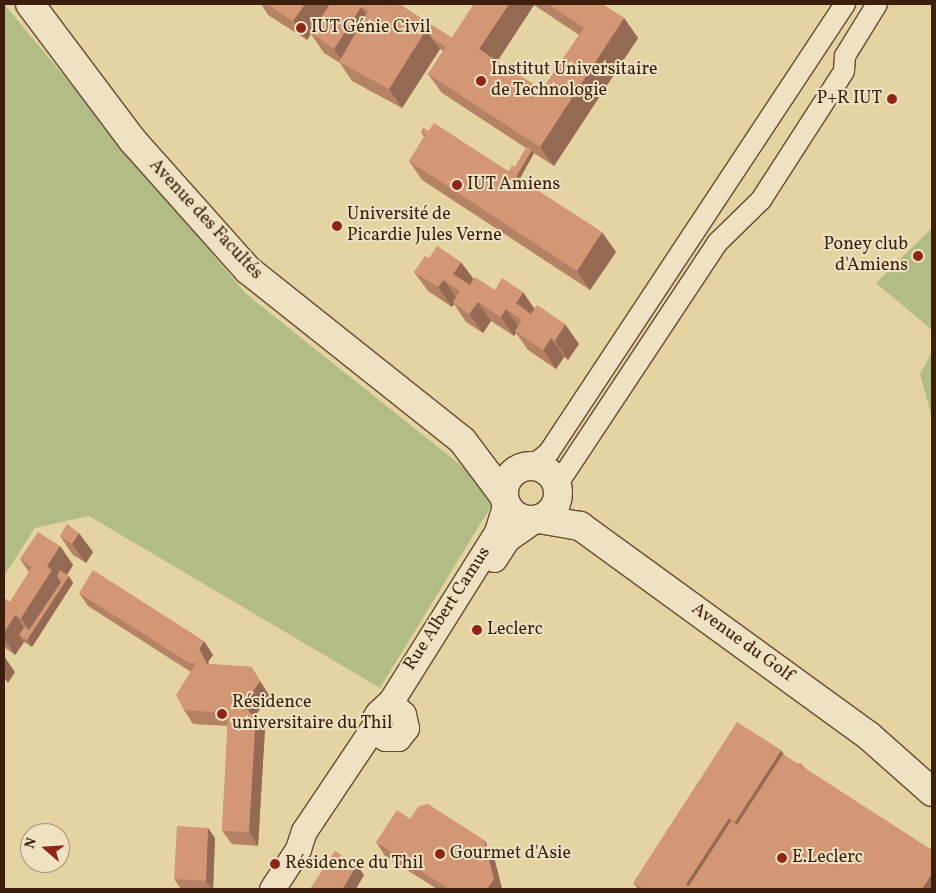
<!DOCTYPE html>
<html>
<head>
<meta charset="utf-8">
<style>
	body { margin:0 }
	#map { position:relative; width:936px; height:893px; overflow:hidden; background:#e5d3a2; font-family:Vollkorn,serif }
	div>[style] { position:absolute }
	.green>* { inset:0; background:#b2bd86 }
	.roads { filter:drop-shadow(1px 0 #664b32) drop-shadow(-1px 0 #664b32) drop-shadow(0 1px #664b32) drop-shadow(0 -1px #664b32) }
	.minor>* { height:20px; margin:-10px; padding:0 10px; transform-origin:10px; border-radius:10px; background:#eee2c3 }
	.tertiary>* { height:25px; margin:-12.5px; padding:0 12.5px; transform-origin:12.5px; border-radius:12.5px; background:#eee2c3 }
	.secondary>* { height:28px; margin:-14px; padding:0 14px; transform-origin:14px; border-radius:14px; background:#eee2c3 }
	.secondary>.ring { margin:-14px; padding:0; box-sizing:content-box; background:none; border:28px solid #eee2c3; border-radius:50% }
	.wall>* { inset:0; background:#b58265 }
	.shaded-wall>* { inset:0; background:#946a52 }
	.building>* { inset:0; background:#d39775 }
	.dots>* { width:14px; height:14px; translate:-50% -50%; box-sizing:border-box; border:2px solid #eee2c3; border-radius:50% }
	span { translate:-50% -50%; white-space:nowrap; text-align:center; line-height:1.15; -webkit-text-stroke:4px #eee2c3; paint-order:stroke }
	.poi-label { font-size:18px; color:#3c1e0d }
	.left { translate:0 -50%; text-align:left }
	.right { translate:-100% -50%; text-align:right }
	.street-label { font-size:18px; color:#3c1e0d }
	.frame { position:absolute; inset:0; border:5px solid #3c1e0d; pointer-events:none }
	.north { position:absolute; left:20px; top:823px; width:50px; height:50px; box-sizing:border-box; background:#eee2c3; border:1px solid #a7947a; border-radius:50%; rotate:289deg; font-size:14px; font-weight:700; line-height:20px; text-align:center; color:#3c1e0d }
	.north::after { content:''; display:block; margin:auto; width:18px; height:22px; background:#8f2418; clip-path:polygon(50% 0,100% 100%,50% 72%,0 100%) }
</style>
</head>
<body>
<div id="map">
	<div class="green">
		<i style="clip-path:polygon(4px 4px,245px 293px,498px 495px,380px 688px,89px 516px,35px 528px,4px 576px)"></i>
		<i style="clip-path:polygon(932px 228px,932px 330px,876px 283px)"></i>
		<i style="clip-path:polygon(932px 352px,932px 418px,920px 374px)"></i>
	</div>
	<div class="roads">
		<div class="minor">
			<i style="left:532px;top:466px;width:22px;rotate:-39deg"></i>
			<i style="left:549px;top:452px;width:537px;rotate:-56.55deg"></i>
			<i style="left:557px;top:485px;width:290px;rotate:-56.5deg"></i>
			<i style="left:717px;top:243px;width:62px;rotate:-44.3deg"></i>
			<i style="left:761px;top:200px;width:153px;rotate:-57.2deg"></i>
			<i style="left:844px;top:71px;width:15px;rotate:-86deg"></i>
			<i style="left:845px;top:56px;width:61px;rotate:-58.4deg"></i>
		</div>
		<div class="tertiary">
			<i style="left:494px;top:559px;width:24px;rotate:-57deg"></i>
			<i style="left:507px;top:539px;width:33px;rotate:-35deg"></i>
			<i style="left:382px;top:710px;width:14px;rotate:-8deg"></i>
			<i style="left:396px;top:708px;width:9px;rotate:41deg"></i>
			<i style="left:403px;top:714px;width:14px;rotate:78deg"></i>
			<i style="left:406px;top:728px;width:13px;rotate:129deg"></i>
			<i style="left:398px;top:738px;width:13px;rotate:180deg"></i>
			<i style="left:385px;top:738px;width:9px;rotate:-144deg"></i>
			<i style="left:378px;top:733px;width:9px;rotate:-111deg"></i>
			<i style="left:375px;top:725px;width:9px;rotate:-84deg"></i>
			<i style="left:376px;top:716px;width:4px;rotate:-56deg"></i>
			<i style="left:378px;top:713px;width:18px;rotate:-43deg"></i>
			<i style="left:391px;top:701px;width:199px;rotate:-57.9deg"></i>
			<i style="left:497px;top:532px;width:30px;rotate:-73deg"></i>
			<i style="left:272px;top:889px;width:48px;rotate:-57deg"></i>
			<i style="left:298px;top:849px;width:19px;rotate:-72deg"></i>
			<i style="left:304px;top:831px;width:128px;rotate:-56.2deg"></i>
		</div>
		<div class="secondary">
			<i style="left:30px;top:4px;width:171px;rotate:53.1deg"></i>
			<i style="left:133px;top:141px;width:173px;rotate:48.3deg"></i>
			<i style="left:248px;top:270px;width:273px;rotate:38.5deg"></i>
			<i style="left:462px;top:440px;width:70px;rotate:53.1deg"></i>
			<i class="ring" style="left:504px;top:466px;width:26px;height:26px"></i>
			<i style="left:539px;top:519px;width:42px;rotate:9.7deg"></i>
			<i style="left:580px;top:526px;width:357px;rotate:36deg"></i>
			<i style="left:869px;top:736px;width:84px;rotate:41.6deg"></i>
		</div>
	</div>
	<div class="wall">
		<i style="clip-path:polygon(evenodd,261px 4px,399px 4px,452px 38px,474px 4px,602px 4px,624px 18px,638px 38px,554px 166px,534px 153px,520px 179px,616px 252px,590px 290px,422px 180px,409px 161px,424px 137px,421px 132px,428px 131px,509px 171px,515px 167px,526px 148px,442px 93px,428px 74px,443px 51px,439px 48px,440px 49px,402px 108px,352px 81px,340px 63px,324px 53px,311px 34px,307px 40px,268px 15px,261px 4px,534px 5px,579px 35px,542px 90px,497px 61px,534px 5px)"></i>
		<i style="clip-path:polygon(429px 258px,535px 309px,579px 344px,568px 360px,564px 357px,556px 369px,528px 350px,516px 333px,514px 336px,491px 321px,483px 333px,466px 322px,454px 304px,452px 307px,428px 291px,414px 272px)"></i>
		<i style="clip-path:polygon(60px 536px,93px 552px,86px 563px,73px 555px)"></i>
		<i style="clip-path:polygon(60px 546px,73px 565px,67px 575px,73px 583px,32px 647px,24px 642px,15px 655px,4px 647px,4px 598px,10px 602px,29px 572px,20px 559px)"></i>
		<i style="clip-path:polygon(79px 593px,213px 655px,208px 662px,209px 664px,251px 667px,269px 695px,256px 715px,265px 728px,258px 846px,232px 844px,222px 831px,228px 726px,193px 724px,184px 710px,191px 672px,88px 606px)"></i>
		<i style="clip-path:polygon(800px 763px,932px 889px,638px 889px,633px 883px)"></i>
		<i style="clip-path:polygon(410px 819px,493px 853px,502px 889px,437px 889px,385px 856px,376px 842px)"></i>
		<i style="clip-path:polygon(208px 828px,215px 838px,213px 889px,181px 889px,174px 879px)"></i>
	</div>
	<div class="shaded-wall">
		<i style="clip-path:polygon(305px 4px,330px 4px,307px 40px,293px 21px)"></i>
		<i style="clip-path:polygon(509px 4px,533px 4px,534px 5px,493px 68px,479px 49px)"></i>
		<i style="clip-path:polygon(361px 7px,375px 26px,345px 65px,334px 49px)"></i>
		<i style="clip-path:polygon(624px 18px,638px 38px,554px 166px,540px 147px)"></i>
		<i style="clip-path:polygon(426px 30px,440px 49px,402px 108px,389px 89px)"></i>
		<i style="clip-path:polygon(532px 150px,534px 153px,515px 186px,513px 183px)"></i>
		<i style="clip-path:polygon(602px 232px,616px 252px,590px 290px,577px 271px)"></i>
		<i style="clip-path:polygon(461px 262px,475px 281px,467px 293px,453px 274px)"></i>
		<i style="clip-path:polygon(444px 280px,458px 299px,453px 302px,454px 304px,452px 307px,438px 287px)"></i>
		<i style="clip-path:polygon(523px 292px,536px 311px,529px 322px,516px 303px)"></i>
		<i style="clip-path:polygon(478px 302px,491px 321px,483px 333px,469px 314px)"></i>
		<i style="clip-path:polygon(506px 309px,520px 328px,515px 331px,516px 333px,514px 336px,501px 317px)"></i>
		<i style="clip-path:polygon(565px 324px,579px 344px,568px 360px,555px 341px)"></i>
		<i style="clip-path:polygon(551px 338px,564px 357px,556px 369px,543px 350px)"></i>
		<i style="clip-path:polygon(79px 533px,93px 552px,86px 563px,72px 544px)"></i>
		<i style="clip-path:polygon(60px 546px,73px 565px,62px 583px,69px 576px,73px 583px,32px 647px,27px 640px,31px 634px,21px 618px,47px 566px)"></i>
		<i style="clip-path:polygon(15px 615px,29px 634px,19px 635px,24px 642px,15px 655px,4px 638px,4px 633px)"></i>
		<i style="clip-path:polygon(204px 641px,213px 655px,208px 662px,216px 677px,207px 664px,199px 649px)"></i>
		<i style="clip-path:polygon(4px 656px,15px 672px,8px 683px,4px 677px)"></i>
		<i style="clip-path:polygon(251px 667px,269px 695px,256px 715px,265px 728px,258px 846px,249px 832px,254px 718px,244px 705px)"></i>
		<i style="clip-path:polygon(781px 750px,790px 764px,744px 836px,735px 822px)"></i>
		<i style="clip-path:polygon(729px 818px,738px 832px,701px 889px,690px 889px,686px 884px)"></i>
		<i style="clip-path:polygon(208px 828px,215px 838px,213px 889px,212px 889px,206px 881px)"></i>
		<i style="clip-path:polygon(484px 840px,493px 853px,502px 889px,487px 889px)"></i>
		<i style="clip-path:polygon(357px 865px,364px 875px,356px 889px,342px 889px)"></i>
		<i style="clip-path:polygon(932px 873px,932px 889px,922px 889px)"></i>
	</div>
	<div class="building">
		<i style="clip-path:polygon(267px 4px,305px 4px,293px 21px)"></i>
		<i style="clip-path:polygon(330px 4px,386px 4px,426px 30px,389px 89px,339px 62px,368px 11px,361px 7px,334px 49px,311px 33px)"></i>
		<i style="clip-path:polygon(386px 4px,399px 4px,452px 38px,446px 47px,432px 38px,426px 30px)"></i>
		<i style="clip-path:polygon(474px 4px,509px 4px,479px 49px,542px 90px,584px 28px,548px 4px,602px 4px,624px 18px,540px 147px,428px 74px)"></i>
		<i style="clip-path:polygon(434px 123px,602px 232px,577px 271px,409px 161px,426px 135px,421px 132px,423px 127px,428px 131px)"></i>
		<i style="clip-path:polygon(527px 147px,532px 150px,516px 176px,509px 171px,512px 165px,515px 167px)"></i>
		<i style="clip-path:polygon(437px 246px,461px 262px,453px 274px,470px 285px,475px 277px,495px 290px,502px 278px,523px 292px,516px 303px,531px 314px,537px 305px,565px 324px,555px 341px,551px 338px,543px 350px,515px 331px,522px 320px,506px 309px,501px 317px,478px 302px,469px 314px,453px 302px,460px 291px,444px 280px,438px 287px,414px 272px,425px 256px,429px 258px)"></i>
		<i style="clip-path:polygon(67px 524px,79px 533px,72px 544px,60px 536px)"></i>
		<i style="clip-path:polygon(38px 532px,60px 546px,47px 566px,52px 570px,21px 618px,15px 615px,4px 633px,4px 598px,10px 602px,32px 567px,20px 559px)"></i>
		<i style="clip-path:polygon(60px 570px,69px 576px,27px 640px,19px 635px,24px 627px,29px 630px,61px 582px,57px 576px)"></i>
		<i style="clip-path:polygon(93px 570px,204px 641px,199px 649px,207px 664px,251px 667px,260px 681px,244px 705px,250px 713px,256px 715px,249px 832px,222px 831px,228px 713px,184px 710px,176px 695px,196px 663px,189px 663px,79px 593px)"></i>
		<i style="clip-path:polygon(737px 722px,781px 750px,735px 822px,729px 818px,686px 884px,691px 888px,691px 889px,643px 889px,633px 883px)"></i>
		<i style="clip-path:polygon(783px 754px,932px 850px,932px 873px,922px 889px,692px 889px,689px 886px,731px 821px,737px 825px)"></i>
		<i style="clip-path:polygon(428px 804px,484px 840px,494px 879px,487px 889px,449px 889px,376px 842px,397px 810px,410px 819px,419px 806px)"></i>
		<i style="clip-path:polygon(177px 826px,208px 828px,206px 881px,174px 879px)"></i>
		<i style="clip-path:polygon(335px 851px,357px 865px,342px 889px,310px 889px)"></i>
	</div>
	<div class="dots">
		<i style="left:301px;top:28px;background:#8f2418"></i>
		<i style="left:481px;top:81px;background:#8f2418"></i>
		<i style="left:892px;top:99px;background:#8f2418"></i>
		<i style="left:457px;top:185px;background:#8f2418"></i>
		<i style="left:337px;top:226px;background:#8f2418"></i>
		<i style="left:918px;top:256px;background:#8f2418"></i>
		<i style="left:477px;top:630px;background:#8f2418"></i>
		<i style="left:222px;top:714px;background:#8f2418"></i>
		<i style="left:440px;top:854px;background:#8f2418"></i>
		<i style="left:782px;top:858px;background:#8f2418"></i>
		<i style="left:275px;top:864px;background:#8f2418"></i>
	</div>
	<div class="poi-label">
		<span class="left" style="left:311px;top:28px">IUT Génie Civil</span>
		<span class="left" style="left:491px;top:81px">Institut Universitaire<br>de Technologie</span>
		<span class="right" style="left:882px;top:99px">P+R IUT</span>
		<span class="left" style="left:467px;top:185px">IUT Amiens</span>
		<span class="left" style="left:347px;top:226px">Université de<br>Picardie Jules Verne</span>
		<span class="right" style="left:908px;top:256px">Poney club<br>d'Amiens</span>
		<span class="left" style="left:487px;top:630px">Leclerc</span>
		<span class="left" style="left:232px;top:714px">Résidence<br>universitaire du Thil</span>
		<span class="left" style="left:450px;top:854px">Gourmet d'Asie</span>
		<span class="left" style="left:792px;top:858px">E.Leclerc</span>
		<span class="left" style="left:285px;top:864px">Résidence du Thil</span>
	</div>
	<div class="street-label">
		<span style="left:205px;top:220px;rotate:47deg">Avenue des Facultés</span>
		<span style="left:448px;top:609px;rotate:-57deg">Rue Albert Camus</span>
		<span style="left:742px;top:643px;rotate:36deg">Avenue du Golf</span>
	</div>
	<div class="frame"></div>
	<div class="north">N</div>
</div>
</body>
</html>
